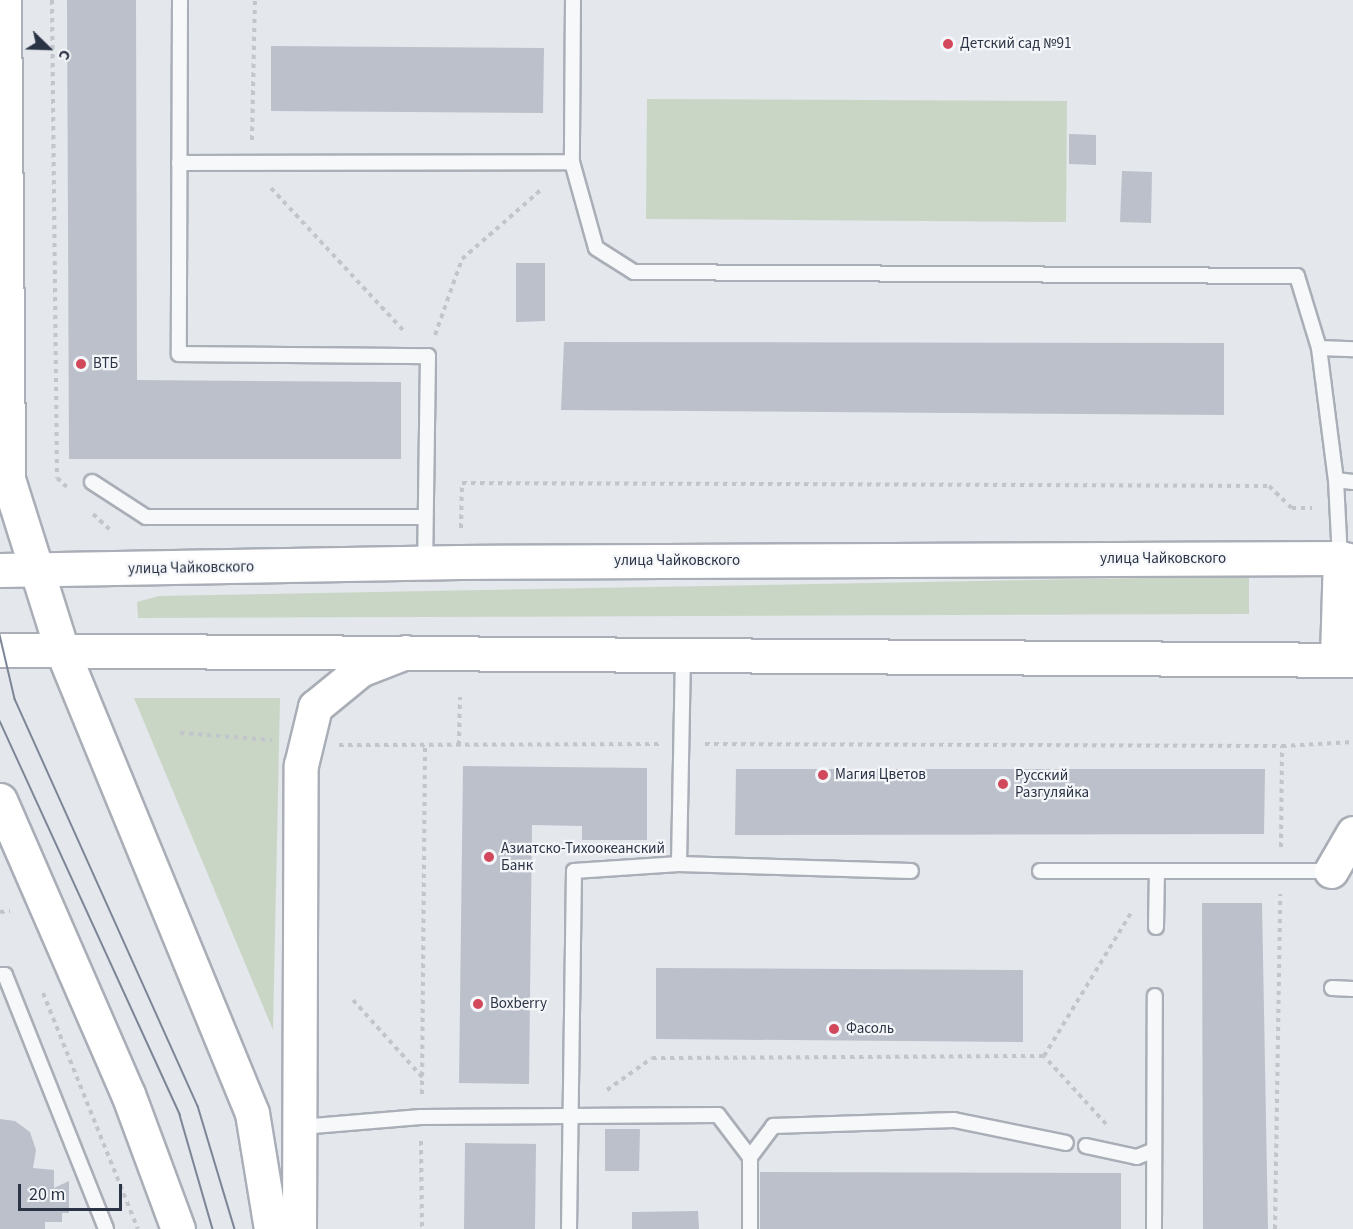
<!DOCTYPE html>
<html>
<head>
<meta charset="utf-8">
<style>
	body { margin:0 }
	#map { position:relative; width:1353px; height:1229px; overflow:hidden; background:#e4e7ec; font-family:"Source Sans 3",sans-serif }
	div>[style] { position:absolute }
	.green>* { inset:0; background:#c9d6c5 }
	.building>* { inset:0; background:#bbc0ca }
	.path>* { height:4px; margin-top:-2px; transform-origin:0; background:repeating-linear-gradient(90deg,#c2c5cb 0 4.5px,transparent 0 9px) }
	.roads { filter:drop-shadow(2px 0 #a9aeb7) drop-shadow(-2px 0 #a9aeb7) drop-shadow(0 2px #a9aeb7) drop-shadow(0 -2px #a9aeb7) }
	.service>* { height:14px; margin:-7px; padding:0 7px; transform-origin:7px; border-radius:7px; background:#f7f8fa }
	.primary>* { height:33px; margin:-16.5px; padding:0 16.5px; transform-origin:16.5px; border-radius:16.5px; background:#fff }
	.trunk>* { height:33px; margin:-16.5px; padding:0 16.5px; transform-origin:16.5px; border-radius:16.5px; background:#fff }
	.tram>* { height:1.5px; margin:-0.75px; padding:0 0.75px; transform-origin:0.75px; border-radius:0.75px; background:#7d8696 }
	.dots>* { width:16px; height:16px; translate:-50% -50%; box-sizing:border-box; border:3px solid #f4f6f9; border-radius:50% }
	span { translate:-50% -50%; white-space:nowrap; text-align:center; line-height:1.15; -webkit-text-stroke:4.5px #f4f6f9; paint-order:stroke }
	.poi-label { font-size:15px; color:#2b3445 }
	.left { translate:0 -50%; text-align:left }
	.street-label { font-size:15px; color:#2b3445 }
	.north { position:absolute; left:18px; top:18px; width:60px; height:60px; -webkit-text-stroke:4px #f4f6f9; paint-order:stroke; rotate:113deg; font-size:16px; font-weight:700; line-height:24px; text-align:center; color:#2b3445 }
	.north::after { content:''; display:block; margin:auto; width:21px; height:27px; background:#2b3445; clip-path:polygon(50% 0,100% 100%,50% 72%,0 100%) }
	.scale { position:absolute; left:18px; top:1184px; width:104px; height:27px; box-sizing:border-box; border:3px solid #2b3445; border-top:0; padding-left:8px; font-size:18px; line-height:21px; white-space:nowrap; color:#2b3445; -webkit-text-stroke:4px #f4f6f9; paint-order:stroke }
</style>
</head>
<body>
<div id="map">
	<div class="green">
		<i style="clip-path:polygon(647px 99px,1067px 101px,1066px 222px,646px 219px)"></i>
		<i style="clip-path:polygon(1249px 576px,1249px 614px,138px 618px,137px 602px,159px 596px)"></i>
		<i style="clip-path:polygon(134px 698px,280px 698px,273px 1030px)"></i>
	</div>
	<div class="building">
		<i style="clip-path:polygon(67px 0,136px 0,137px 380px,401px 382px,401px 459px,69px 459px)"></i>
		<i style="clip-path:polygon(271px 46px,544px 48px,543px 113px,271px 111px)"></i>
		<i style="clip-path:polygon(1069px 134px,1096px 135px,1096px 165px,1069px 164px)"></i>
		<i style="clip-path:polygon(1122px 171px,1152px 172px,1151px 223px,1120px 222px)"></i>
		<i style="clip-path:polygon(516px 263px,545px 263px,545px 321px,516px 322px)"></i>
		<i style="clip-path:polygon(564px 342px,1224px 343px,1224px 415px,561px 410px)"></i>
		<i style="clip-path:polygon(463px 766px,647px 768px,647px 840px,582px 840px,582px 826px,532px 825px,529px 1084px,459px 1083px)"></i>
		<i style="clip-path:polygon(736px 769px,1265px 769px,1264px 834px,735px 835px)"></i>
		<i style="clip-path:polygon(1202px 903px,1262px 903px,1268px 1229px,1203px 1229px)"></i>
		<i style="clip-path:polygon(656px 968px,1023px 970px,1023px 1042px,656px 1039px)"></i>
		<i style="clip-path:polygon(0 1119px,15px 1121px,30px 1132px,36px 1150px,33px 1168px,54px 1170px,54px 1188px,69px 1181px,69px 1213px,62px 1213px,62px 1222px,45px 1222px,45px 1229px,0 1229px)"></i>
		<i style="clip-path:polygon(605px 1129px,640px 1129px,639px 1171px,605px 1171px)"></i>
		<i style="clip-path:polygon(465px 1143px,536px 1144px,535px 1229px,464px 1229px)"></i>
		<i style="clip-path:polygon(760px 1172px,1121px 1173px,1121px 1229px,760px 1229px)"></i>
		<i style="clip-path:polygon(698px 1211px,699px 1229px,632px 1229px,632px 1212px)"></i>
	</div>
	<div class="path">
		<i style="left:52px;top:0;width:478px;rotate:89.4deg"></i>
		<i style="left:57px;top:478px;width:13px;rotate:42deg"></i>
		<i style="left:252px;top:140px;width:140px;rotate:-88.8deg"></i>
		<i style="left:271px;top:188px;width:194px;rotate:47.1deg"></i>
		<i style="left:435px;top:335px;width:81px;rotate:-70.4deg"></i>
		<i style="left:462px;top:259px;width:108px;rotate:-41.2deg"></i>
		<i style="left:93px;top:514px;width:25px;rotate:43deg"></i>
		<i style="left:461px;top:528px;width:45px;rotate:-88.7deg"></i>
		<i style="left:462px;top:483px;width:807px;rotate:0.21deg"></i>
		<i style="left:1269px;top:486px;width:32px;rotate:44deg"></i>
		<i style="left:1292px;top:508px;width:20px"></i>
		<i style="left:180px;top:733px;width:92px;rotate:4.4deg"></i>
		<i style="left:705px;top:744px;width:577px;rotate:0.2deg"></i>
		<i style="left:1282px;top:746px;width:71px;rotate:-3.2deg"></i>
		<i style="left:339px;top:745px;width:320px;rotate:-0.2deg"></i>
		<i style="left:459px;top:745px;width:48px;rotate:-88.8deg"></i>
		<i style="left:1281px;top:847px;width:101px;rotate:-89.4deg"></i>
		<i style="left:0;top:912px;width:10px;rotate:-6deg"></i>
		<i style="left:43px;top:993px;width:254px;rotate:68.1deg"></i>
		<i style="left:353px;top:1000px;width:105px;rotate:48.1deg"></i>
		<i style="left:607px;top:1090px;width:55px;rotate:-35.4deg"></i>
		<i style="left:652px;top:1058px;width:392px;rotate:-0.3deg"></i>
		<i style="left:422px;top:1094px;width:350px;rotate:-89.5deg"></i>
		<i style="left:1106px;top:1124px;width:92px;rotate:-132.4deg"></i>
		<i style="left:1044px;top:1056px;width:167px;rotate:-58.7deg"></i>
		<i style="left:421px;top:1141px;width:88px;rotate:89.3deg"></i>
		<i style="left:1275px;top:1229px;width:335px;rotate:-89.1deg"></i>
	</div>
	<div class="roads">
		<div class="service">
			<i style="left:180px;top:0;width:354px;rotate:90.2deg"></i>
			<i style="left:179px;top:354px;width:249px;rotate:0.5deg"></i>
			<i style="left:428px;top:356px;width:207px;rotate:90.8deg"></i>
			<i style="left:573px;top:0;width:162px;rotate:90.4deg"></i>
			<i style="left:572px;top:162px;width:89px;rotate:74.4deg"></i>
			<i style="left:596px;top:248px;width:45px;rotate:32.3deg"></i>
			<i style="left:634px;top:272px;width:663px;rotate:0.35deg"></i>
			<i style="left:1297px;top:276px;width:75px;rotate:73deg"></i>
			<i style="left:1319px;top:348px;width:133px;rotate:82.7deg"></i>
			<i style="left:1336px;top:480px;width:78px;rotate:87.1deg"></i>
			<i style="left:179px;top:163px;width:393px;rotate:-0.1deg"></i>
			<i style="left:1319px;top:348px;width:34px;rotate:2deg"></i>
			<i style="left:1336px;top:480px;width:17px;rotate:7deg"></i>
			<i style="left:92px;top:482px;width:64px;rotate:32.9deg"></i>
			<i style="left:146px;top:517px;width:279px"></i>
			<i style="left:679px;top:864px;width:210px;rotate:-88.9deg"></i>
			<i style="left:1040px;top:871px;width:291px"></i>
			<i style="left:1156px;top:927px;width:56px;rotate:-89deg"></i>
			<i style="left:0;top:975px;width:5px"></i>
			<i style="left:5px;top:975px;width:273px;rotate:68.3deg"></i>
			<i style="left:1332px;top:988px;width:21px;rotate:3deg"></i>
			<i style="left:301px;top:1127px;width:120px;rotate:-4.8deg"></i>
			<i style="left:421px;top:1117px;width:297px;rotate:-0.4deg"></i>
			<i style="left:718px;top:1115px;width:53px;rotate:52.7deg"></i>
			<i style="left:1086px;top:1146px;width:52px;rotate:12.2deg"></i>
			<i style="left:1137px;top:1157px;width:16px;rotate:-22deg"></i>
			<i style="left:569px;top:1229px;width:358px;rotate:-89.2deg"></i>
			<i style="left:574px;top:871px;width:105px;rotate:-3.8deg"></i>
			<i style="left:679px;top:864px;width:232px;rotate:1.7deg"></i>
			<i style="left:750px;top:1229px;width:72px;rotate:-90deg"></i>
			<i style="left:750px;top:1157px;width:39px;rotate:-53deg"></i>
			<i style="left:773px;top:1126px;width:181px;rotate:-1.9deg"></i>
			<i style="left:954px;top:1120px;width:114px;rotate:11.6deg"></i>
			<i style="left:1154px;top:1229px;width:233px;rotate:-89.8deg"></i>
		</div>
		<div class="primary">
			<i style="left:0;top:570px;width:460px;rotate:-1deg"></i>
			<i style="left:460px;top:562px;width:880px;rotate:-0.26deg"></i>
			<i style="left:1340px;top:558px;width:13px;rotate:13deg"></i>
			<i style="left:0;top:650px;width:1353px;rotate:0.42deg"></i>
			<i style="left:1337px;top:657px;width:99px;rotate:-88.3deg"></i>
			<i style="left:1331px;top:871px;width:44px;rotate:-59.9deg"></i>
		</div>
		<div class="trunk">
			<i style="left:4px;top:0;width:479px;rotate:89.5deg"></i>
			<i style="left:8px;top:479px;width:179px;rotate:72.5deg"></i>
			<i style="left:62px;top:650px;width:500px;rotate:67.69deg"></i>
			<i style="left:252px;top:1113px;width:118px;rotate:80.7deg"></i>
			<i style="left:0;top:800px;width:321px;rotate:66.5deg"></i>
			<i style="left:128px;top:1094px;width:144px;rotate:69.7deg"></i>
			<i style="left:299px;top:1229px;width:464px;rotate:-89.8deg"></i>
			<i style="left:301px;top:765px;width:60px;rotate:-76.4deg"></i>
			<i style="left:315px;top:707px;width:58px;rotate:-39.4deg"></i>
			<i style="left:360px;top:670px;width:49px;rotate:-21.4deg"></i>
		</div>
	</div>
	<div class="tram">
		<i style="left:0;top:635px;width:66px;rotate:76.8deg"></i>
		<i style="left:15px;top:699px;width:446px;rotate:65.8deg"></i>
		<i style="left:198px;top:1106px;width:128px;rotate:73.3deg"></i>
		<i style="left:0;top:721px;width:433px;rotate:65.4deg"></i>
		<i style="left:180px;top:1115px;width:119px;rotate:73.9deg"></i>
	</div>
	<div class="dots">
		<i style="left:948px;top:44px;background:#d1495b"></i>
		<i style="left:81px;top:364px;background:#d1495b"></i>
		<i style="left:823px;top:775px;background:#d1495b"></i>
		<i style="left:1003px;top:784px;background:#d1495b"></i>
		<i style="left:489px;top:857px;background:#d1495b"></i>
		<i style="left:478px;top:1004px;background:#d1495b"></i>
		<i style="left:834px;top:1029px;background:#d1495b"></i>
	</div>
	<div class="poi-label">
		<span class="left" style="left:960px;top:44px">Детский сад №91</span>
		<span class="left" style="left:93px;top:364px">ВТБ</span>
		<span class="left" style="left:835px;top:775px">Магия Цветов</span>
		<span class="left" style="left:1015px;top:784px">Русский<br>Разгуляйка</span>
		<span class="left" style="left:501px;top:857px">Азиатско-Тихоокеанский<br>Банк</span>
		<span class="left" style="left:490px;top:1004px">Boxberry</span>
		<span class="left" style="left:846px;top:1029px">Фасоль</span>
	</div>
	<div class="street-label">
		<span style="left:1163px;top:559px">улица Чайковского</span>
		<span style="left:677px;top:561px">улица Чайковского</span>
		<span style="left:191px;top:568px;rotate:-1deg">улица Чайковского</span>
	</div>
	<div class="north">С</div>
	<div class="scale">20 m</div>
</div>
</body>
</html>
